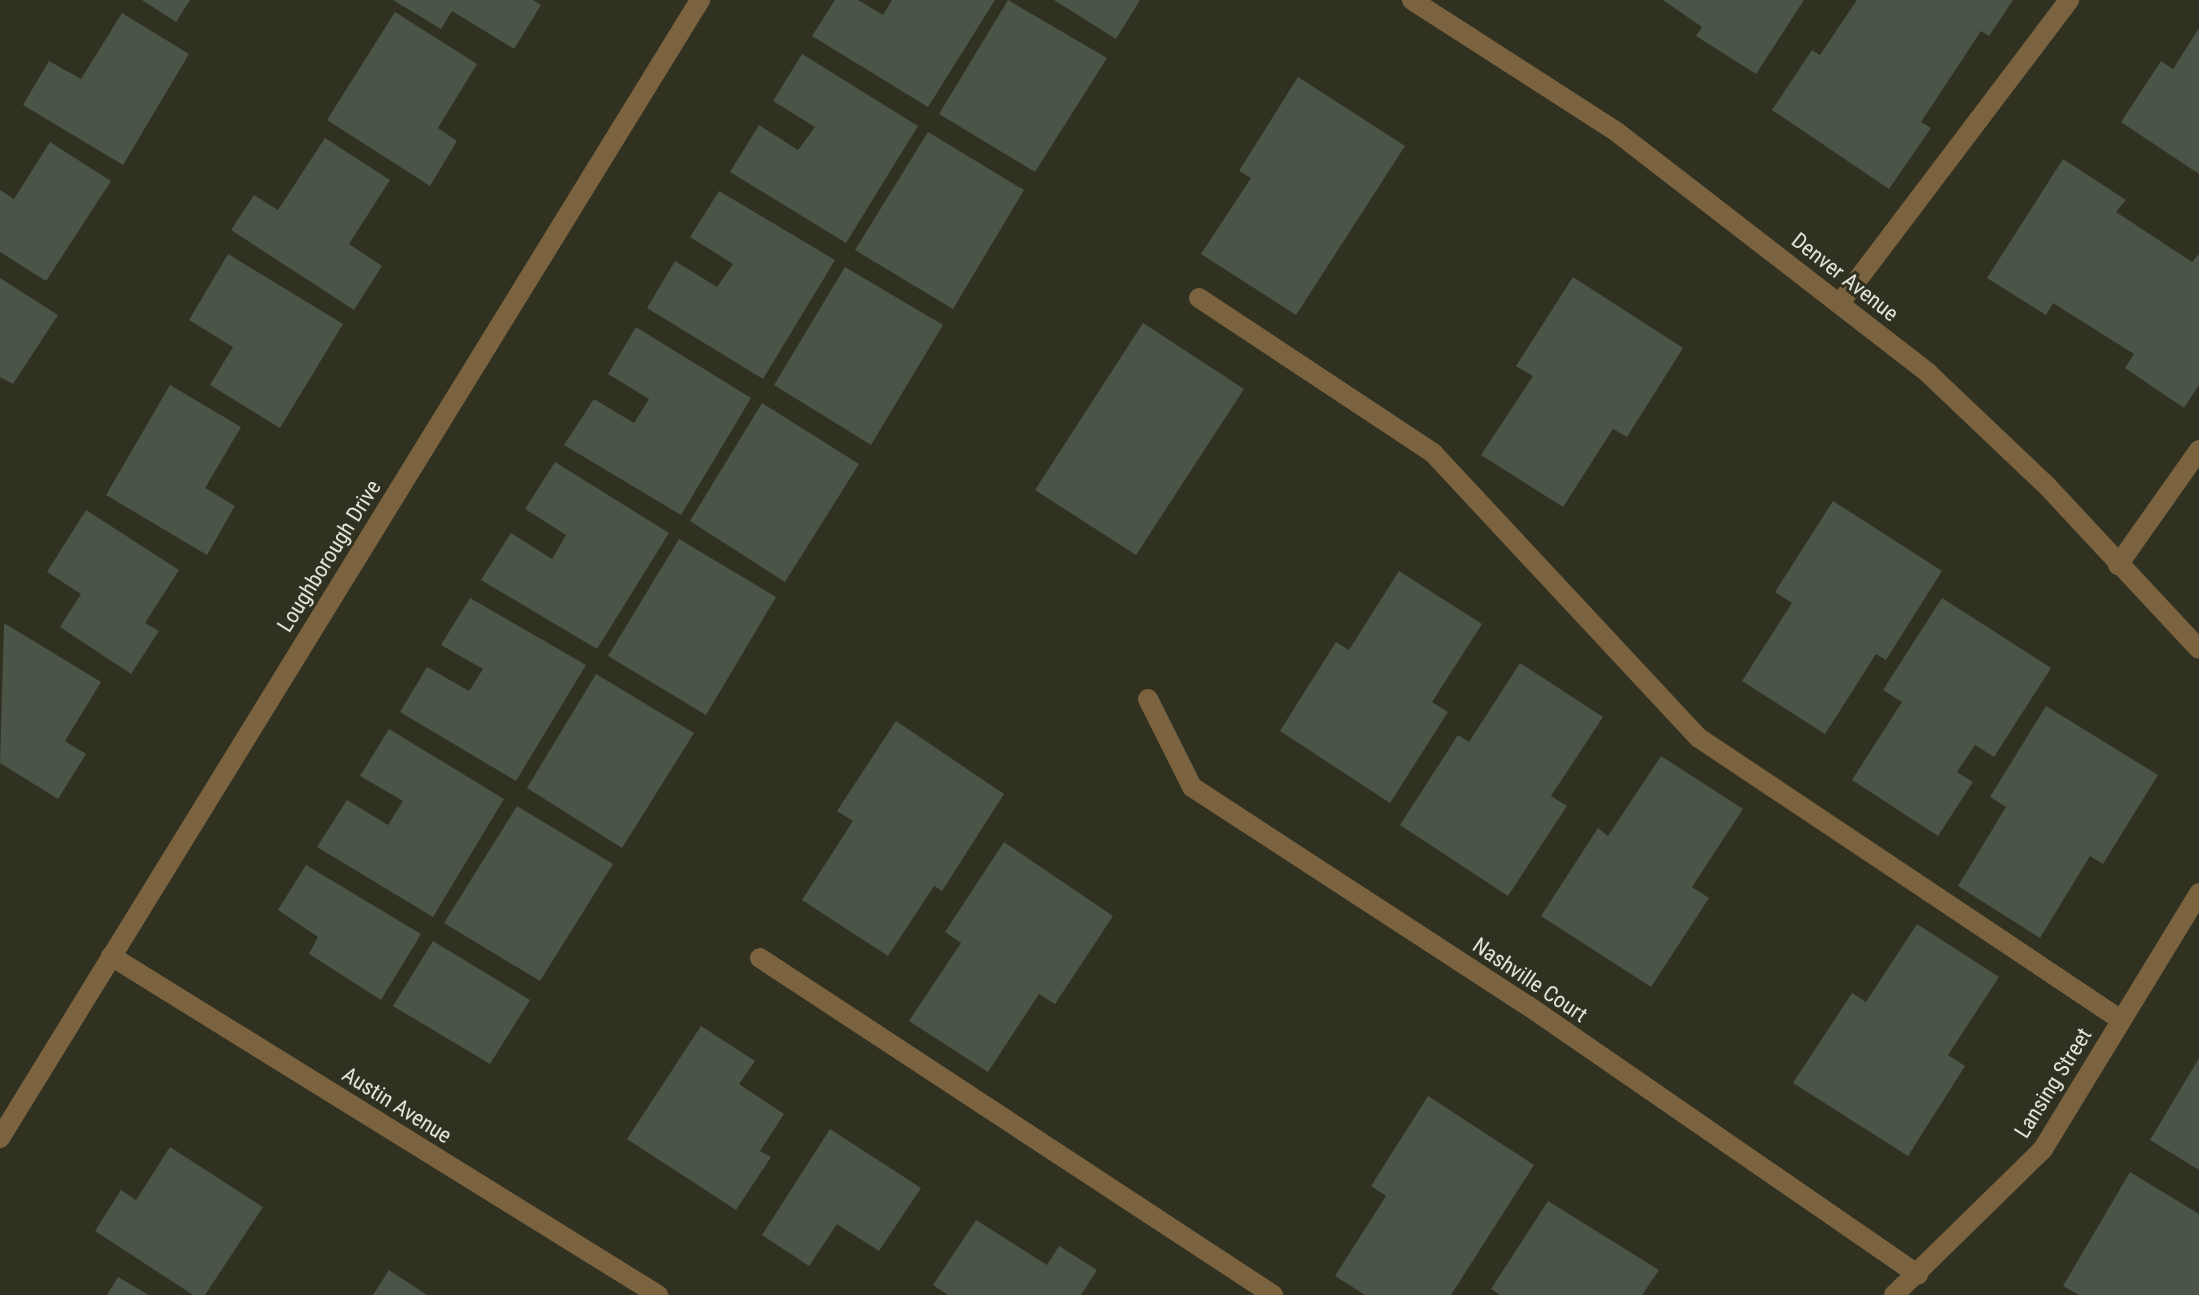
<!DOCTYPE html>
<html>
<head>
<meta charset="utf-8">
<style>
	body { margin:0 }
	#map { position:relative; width:2199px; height:1295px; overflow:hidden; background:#313122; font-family:"Roboto Condensed",sans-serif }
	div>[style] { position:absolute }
	.building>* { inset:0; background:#4a5447 }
	.minor>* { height:20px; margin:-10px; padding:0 10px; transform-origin:10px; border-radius:10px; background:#7b633f }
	span { translate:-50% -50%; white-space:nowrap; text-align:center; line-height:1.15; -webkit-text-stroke:6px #313122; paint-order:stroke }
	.street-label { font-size:22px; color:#e3e3da }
</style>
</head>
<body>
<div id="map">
	<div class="building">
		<i style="clip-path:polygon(142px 0,190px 0,176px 22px)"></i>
		<i style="clip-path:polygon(393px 0,533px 0,541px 5px,514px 49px,452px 11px,441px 29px)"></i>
		<i style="clip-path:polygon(835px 0,858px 0,883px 15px,892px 0,995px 0,928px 107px,812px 36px)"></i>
		<i style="clip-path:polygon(1008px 0,1107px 58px,1035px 172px,939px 114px)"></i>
		<i style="clip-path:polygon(1054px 0,1140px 0,1116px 39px)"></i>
		<i style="clip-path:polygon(1663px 0,1804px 0,1756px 74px,1696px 36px,1702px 27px)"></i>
		<i style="clip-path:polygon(1857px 0,2013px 0,1989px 36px,1981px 31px,1921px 122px,1931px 128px,1889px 189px,1772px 110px,1812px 50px,1820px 55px)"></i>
		<i style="clip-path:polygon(395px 12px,477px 64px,438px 128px,457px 141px,430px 186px,327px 120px)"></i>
		<i style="clip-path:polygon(122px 13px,189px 54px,123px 165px,23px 105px,49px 61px,81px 79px)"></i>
		<i style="clip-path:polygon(2199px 28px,2199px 174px,2121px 122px,2161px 61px,2173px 69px)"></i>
		<i style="clip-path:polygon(802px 54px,918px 126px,846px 243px,730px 172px,759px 125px,798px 150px,815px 127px,773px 101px)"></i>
		<i style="clip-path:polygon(1298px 77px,1405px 146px,1296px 315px,1201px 254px,1251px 178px,1239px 171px)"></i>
		<i style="clip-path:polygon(928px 132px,1024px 190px,953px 309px,855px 250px)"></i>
		<i style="clip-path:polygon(325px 138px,390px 180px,349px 244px,382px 266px,354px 310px,231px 230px,254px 195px,278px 210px)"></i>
		<i style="clip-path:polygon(50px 142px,111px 181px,46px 281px,0 252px,0 190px,14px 199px)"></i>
		<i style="clip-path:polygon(2063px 159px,2126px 200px,2116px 212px,2192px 262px,2199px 254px,2199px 385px,2184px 408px,2125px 368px,2134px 354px,2053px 303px,2046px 315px,1987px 278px)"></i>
		<i style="clip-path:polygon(719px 191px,835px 260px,763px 379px,647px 308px,675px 261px,717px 287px,733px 264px,690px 237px)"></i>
		<i style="clip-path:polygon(228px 254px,343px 324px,280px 428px,210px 385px,233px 347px,189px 320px)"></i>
		<i style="clip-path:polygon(845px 267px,943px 325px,871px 445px,774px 385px)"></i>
		<i style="clip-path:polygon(1573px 277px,1683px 348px,1627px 437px,1613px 429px,1563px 507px,1481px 455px,1533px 376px,1516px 366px)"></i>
		<i style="clip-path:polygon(0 278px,58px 315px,13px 384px,0 377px)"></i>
		<i style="clip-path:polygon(1143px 323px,1244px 389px,1136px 555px,1035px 490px)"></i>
		<i style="clip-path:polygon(636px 327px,751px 398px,681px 515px,564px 445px,594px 399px,634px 423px,649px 399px,608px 374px)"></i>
		<i style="clip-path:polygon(170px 385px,241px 427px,205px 488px,235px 506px,207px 555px,106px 495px)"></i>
		<i style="clip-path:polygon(762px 403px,859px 464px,785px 582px,690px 521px)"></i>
		<i style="clip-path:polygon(555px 462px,669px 533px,597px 649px,481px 580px,511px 533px,552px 559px,566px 535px,525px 509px)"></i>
		<i style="clip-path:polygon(1833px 501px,1942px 571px,1886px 660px,1876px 654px,1825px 734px,1742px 681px,1792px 603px,1775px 592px)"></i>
		<i style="clip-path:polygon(86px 510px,179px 570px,145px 623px,159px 631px,131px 674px,60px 627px,81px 594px,47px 572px)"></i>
		<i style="clip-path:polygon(679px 539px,776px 597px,706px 715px,608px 656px)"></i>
		<i style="clip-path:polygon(1399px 571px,1482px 624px,1432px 702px,1448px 712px,1390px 803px,1280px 731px,1336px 642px,1349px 650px)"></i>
		<i style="clip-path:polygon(470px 598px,586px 665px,516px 781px,400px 712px,427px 667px,469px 691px,483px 669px,441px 645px)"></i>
		<i style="clip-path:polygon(1942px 598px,2051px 668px,1994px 757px,1975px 745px,1957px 772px,1973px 782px,1938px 836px,1852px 780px,1902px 702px,1883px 690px)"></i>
		<i style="clip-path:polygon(4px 623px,101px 682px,65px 741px,86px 754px,58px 799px,0 763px)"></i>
		<i style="clip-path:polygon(1520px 663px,1603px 717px,1551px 796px,1567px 806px,1508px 896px,1400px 825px,1458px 735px,1469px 742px)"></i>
		<i style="clip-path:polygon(596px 674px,694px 733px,622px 848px,527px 788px)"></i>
		<i style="clip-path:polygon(2046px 706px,2158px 775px,2103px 864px,2090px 856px,2040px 938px,1958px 886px,2006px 807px,1990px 797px)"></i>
		<i style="clip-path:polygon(896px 721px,1004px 794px,942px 891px,934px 886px,888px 956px,802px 900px,853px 821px,837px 811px)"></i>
		<i style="clip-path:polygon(389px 729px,504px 799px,433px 917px,317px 847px,347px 800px,388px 825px,403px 801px,360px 776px)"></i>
		<i style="clip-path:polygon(1661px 756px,1743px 809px,1692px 887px,1709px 898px,1651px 987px,1541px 916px,1598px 828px,1608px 836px)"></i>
		<i style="clip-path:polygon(517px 806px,613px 864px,540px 981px,444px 923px)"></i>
		<i style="clip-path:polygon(1004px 842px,1113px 916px,1055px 1004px,1039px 994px,988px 1072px,909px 1021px,961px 943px,945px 932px)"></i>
		<i style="clip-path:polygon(306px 865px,421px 934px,381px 1000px,309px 954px,318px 937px,278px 910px)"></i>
		<i style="clip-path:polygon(1917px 924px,1999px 977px,1948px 1055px,1965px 1066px,1908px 1156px,1793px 1083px,1852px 993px,1866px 1002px)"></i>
		<i style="clip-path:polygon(433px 941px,530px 1000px,490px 1064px,393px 1006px)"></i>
		<i style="clip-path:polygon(701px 1026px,755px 1061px,739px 1084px,784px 1114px,760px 1151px,771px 1157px,736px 1210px,627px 1139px)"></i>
		<i style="clip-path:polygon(2199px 1058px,2199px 1170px,2150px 1140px)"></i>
		<i style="clip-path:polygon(1428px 1096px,1534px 1165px,1451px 1295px,1365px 1295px,1335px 1276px,1386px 1196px,1371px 1186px)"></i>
		<i style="clip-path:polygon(830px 1129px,921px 1188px,879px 1251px,837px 1224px,809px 1266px,762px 1235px)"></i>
		<i style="clip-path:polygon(170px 1147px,263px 1207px,205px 1295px,193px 1295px,95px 1231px,121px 1190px,136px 1200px)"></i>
		<i style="clip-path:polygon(2130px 1172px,2199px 1214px,2199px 1295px,2079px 1295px,2063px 1286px)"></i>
		<i style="clip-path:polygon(1548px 1201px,1659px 1270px,1642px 1295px,1500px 1295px,1491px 1289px)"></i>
		<i style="clip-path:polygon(976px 1220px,1047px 1265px,1059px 1246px,1097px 1270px,1081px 1295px,948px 1295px,933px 1285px)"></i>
		<i style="clip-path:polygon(389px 1270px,427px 1295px,373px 1295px)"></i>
		<i style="clip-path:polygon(118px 1277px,149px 1295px,107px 1295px)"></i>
	</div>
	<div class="minor">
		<i style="left:1412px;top:0;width:245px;rotate:32.8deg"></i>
		<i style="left:1618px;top:133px;width:392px;rotate:37.7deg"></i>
		<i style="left:1928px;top:373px;width:166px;rotate:43.5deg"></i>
		<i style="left:2048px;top:487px;width:221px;rotate:47deg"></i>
		<i style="left:1199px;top:298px;width:281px;rotate:33.5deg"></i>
		<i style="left:1433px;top:453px;width:390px;rotate:47deg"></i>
		<i style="left:1699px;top:738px;width:508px;rotate:33.75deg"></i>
		<i style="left:1840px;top:303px;width:380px;rotate:-52.9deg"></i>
		<i style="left:2118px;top:565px;width:141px;rotate:-54.8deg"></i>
		<i style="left:1148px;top:699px;width:98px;rotate:63.4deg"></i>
		<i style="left:1192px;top:787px;width:400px;rotate:33.1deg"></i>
		<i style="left:1527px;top:1005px;width:475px;rotate:34.6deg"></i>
		<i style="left:111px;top:956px;width:644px;rotate:31.79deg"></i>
		<i style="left:760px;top:958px;width:614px;rotate:33.3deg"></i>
		<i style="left:0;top:1138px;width:1336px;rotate:-58.4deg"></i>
		<i style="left:1894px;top:1295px;width:209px;rotate:-44.4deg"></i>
		<i style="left:2043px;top:1149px;width:300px;rotate:-58.6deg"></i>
	</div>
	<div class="street-label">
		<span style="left:1845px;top:277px;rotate:38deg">Denver Avenue</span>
		<span style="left:329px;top:556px;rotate:-58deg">Loughborough Drive</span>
		<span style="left:1530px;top:980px;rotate:34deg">Nashville Court</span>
		<span style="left:2053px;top:1083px;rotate:-58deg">Lansing Street</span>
		<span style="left:397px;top:1105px;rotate:32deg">Austin Avenue</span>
	</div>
</div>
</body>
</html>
